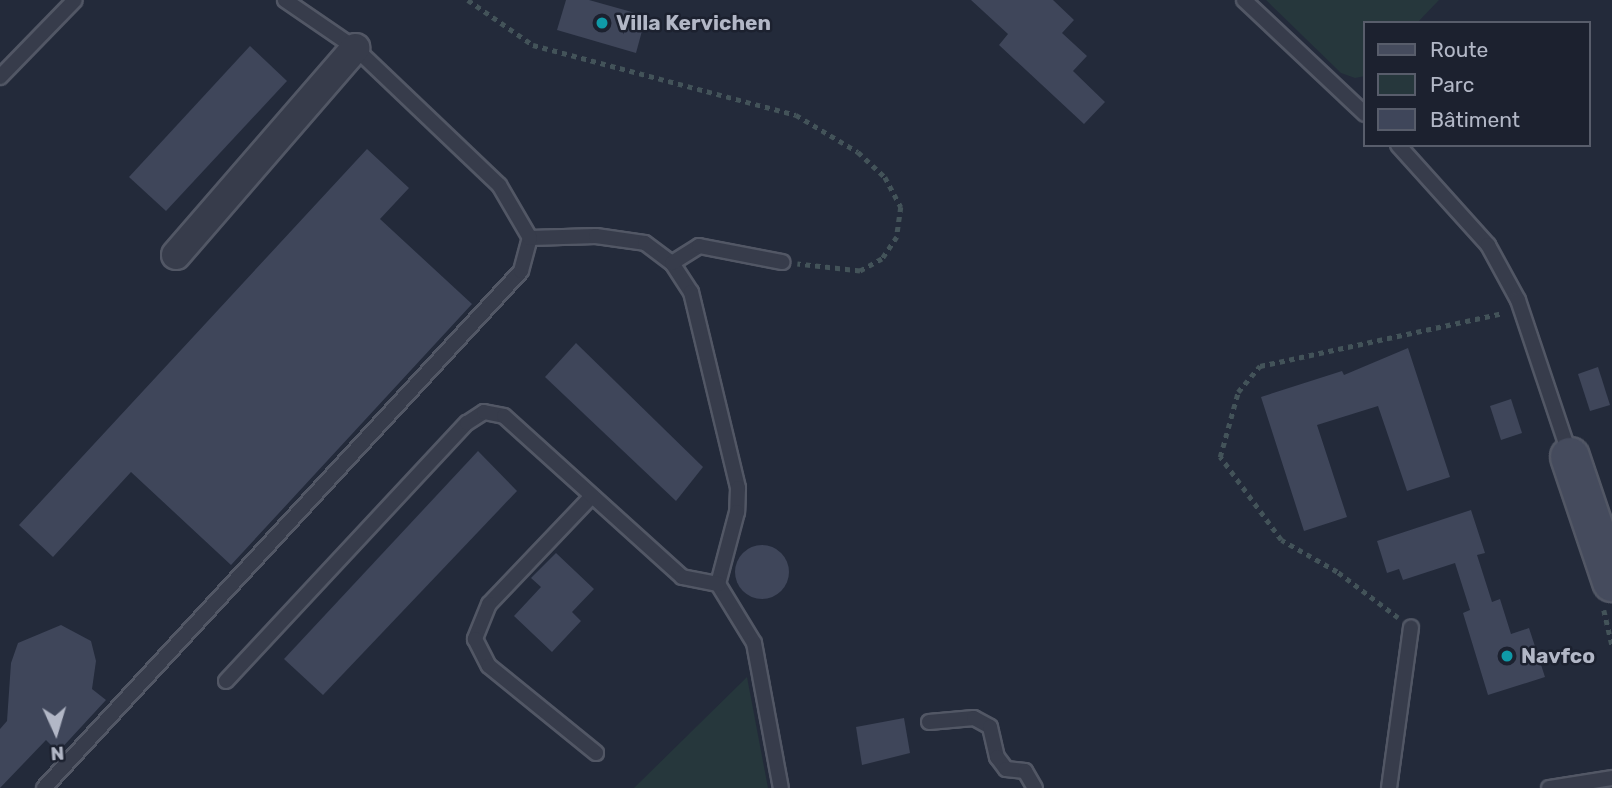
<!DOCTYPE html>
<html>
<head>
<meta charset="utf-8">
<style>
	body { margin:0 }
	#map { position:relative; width:1612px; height:788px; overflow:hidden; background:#232a3a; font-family:Rubik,sans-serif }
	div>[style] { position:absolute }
	.green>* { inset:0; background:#26373c }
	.building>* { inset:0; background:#3f465a }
	.round { border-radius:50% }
	.path>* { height:4.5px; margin-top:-2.25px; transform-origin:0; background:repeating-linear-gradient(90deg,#435359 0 5px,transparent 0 10px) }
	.roads { filter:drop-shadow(2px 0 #525765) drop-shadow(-2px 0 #525765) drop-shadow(0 2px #525765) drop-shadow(0 -2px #525765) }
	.lane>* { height:14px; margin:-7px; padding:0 7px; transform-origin:7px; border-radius:7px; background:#373c4b }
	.street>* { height:28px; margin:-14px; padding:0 14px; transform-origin:14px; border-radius:14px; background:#373c4b }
	.secondary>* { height:38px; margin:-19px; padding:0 19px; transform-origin:19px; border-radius:19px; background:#454b5d }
	.dots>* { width:19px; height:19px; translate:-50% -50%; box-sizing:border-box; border:4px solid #1c212f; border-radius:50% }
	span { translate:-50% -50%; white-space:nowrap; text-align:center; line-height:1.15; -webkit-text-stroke:5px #1c212f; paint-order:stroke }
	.poi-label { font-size:21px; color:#b2b7c6; font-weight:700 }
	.left { translate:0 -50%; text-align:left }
	.legend { position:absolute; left:1363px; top:21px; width:228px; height:126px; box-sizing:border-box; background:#1c212f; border:2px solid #585d6b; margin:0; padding:9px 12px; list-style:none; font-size:21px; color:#b2b7c6 }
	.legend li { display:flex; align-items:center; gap:14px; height:35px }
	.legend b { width:35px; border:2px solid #585d6b }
	.north { position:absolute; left:21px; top:697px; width:70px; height:70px; -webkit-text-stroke:5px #1c212f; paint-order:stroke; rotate:176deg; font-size:19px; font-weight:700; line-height:28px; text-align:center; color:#b2b7c6 }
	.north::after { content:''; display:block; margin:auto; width:24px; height:32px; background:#b2b7c6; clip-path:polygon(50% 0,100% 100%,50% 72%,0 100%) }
</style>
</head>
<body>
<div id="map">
	<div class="green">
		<i style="clip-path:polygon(1266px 0,1439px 0,1417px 23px,1365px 23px,1365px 76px,1355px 78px,1341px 73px)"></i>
		<i style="clip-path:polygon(747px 677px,768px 788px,634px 788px)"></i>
	</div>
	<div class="building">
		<i style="clip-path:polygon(566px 0,589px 0,646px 16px,636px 53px,557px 30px)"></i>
		<i style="clip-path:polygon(971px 0,1053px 0,1074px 20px,1062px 33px,1087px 56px,1073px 71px,1105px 102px,1084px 124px,999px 45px,1008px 34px)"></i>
		<i style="clip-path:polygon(250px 46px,287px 81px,166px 211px,129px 177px)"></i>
		<i style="clip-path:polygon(367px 149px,409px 188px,380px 219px,472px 304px,231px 565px,131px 472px,53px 557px,19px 525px)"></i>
		<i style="clip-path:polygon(576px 343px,703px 467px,676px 501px,545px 377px)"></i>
		<i style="clip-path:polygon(1408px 348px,1450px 477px,1407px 491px,1378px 406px,1317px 425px,1347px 517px,1304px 531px,1261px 397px,1342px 371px,1344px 375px)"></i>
		<i style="clip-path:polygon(1598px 367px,1610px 405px,1590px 411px,1578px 374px)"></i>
		<i style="clip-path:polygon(1511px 399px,1522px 433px,1501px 440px,1490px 406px)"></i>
		<i style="clip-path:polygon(478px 451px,517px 491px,323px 695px,284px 659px)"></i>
		<i style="clip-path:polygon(1471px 510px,1485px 553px,1477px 555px,1492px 602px,1500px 599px,1511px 634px,1529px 628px,1545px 677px,1488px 695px,1463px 613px,1470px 610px,1455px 563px,1403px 580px,1399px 569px,1387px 573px,1377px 541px)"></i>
		<i class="round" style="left:735px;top:545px;width:54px;height:54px"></i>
		<i style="clip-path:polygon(556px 553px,594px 589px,572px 612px,581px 621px,552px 652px,514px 616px,541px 587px,531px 578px)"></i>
		<i style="clip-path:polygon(61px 625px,91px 641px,96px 661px,92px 689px,106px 700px,58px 752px,46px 740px,0 788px,0 729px,7px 721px,11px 663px,18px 643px)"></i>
		<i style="clip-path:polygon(904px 718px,910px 753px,862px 765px,856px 727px)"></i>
	</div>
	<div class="path">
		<i style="left:468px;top:0;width:79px;rotate:34.7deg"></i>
		<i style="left:533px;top:45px;width:272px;rotate:14.9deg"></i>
		<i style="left:796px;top:115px;width:72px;rotate:30.8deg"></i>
		<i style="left:858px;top:152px;width:37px;rotate:43deg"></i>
		<i style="left:885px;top:177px;width:34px;rotate:62deg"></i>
		<i style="left:901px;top:207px;width:30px;rotate:98deg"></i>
		<i style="left:897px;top:237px;width:27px;rotate:124deg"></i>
		<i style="left:882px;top:259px;width:25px;rotate:151deg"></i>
		<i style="left:860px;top:271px;width:63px;rotate:-173.7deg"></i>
		<i style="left:1604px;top:610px;width:36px;rotate:77deg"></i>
		<i style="left:1398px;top:618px;width:76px;rotate:-143deg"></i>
		<i style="left:1337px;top:572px;width:64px;rotate:-150.3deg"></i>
		<i style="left:1281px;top:540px;width:103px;rotate:-126.3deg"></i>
		<i style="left:1220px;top:457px;width:67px;rotate:-74.5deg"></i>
		<i style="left:1238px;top:392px;width:34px;rotate:-50deg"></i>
		<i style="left:1260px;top:366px;width:249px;rotate:-12.3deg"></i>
	</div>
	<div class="roads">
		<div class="lane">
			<i style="left:1244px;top:0;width:166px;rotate:43.3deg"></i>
			<i style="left:0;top:77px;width:107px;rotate:-45.8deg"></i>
			<i style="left:1398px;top:145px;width:135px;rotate:48deg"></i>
			<i style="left:1488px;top:245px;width:63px;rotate:61.4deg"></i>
			<i style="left:1518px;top:300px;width:163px;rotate:71.5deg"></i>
			<i style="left:530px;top:238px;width:66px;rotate:-1.7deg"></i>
			<i style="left:596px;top:236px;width:49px;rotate:8.1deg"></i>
			<i style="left:645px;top:243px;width:34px;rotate:37deg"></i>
			<i style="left:672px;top:263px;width:35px;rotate:57deg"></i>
			<i style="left:691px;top:292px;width:202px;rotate:76.5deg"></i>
			<i style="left:738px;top:488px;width:24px;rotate:92deg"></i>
			<i style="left:737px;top:512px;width:74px;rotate:104.8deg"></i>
			<i style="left:718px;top:584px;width:69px;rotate:58.6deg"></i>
			<i style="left:754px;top:643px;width:147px;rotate:79.5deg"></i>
			<i style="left:672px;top:263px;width:32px;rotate:-32deg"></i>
			<i style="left:699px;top:246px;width:85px;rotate:10.9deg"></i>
			<i style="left:592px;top:496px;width:149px;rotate:133.6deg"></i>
			<i style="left:489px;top:604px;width:38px;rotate:112deg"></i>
			<i style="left:475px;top:639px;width:30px;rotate:63deg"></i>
			<i style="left:489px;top:666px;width:138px;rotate:39.1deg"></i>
			<i style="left:226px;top:681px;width:353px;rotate:-47deg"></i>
			<i style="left:467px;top:423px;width:20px;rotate:-33deg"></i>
			<i style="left:484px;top:412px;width:20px;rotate:11deg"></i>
			<i style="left:504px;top:416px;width:240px;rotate:42.1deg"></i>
			<i style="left:682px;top:577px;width:37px;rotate:11deg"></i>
			<i style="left:929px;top:722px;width:45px;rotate:-5.1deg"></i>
			<i style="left:974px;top:718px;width:18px;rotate:29deg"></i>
			<i style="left:990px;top:727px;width:31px;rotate:77deg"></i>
			<i style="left:997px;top:757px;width:15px;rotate:53deg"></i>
			<i style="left:1006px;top:769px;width:19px;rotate:6deg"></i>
			<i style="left:1025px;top:771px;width:20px;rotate:60deg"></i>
			<i style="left:44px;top:788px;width:703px;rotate:-47.3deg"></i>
			<i style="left:521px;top:271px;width:34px;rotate:-75deg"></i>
			<i style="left:530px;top:238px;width:61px;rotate:-120.3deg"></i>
			<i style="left:499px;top:185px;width:199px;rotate:-136.4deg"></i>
			<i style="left:355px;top:48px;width:85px;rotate:-145.6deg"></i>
			<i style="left:1389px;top:788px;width:162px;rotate:-82.2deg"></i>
			<i style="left:1549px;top:788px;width:64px;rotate:-9deg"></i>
		</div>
		<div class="street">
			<i style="left:176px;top:255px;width:274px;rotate:-49.1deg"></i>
		</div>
		<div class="secondary">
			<i style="left:1570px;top:457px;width:132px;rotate:71.4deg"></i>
		</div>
	</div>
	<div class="dots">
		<i style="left:602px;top:23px;background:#0f9aa8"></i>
		<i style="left:1507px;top:656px;background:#0f9aa8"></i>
	</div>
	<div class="poi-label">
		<span class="left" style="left:616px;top:23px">Villa Kervichen</span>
		<span class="left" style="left:1521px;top:656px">Navfco</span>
	</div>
	<ul class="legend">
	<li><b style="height:9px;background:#454b5d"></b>Route</li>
	<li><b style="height:19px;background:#26373c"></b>Parc</li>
	<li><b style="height:19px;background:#3f465a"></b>Bâtiment</li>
	</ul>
	<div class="north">N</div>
</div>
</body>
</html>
